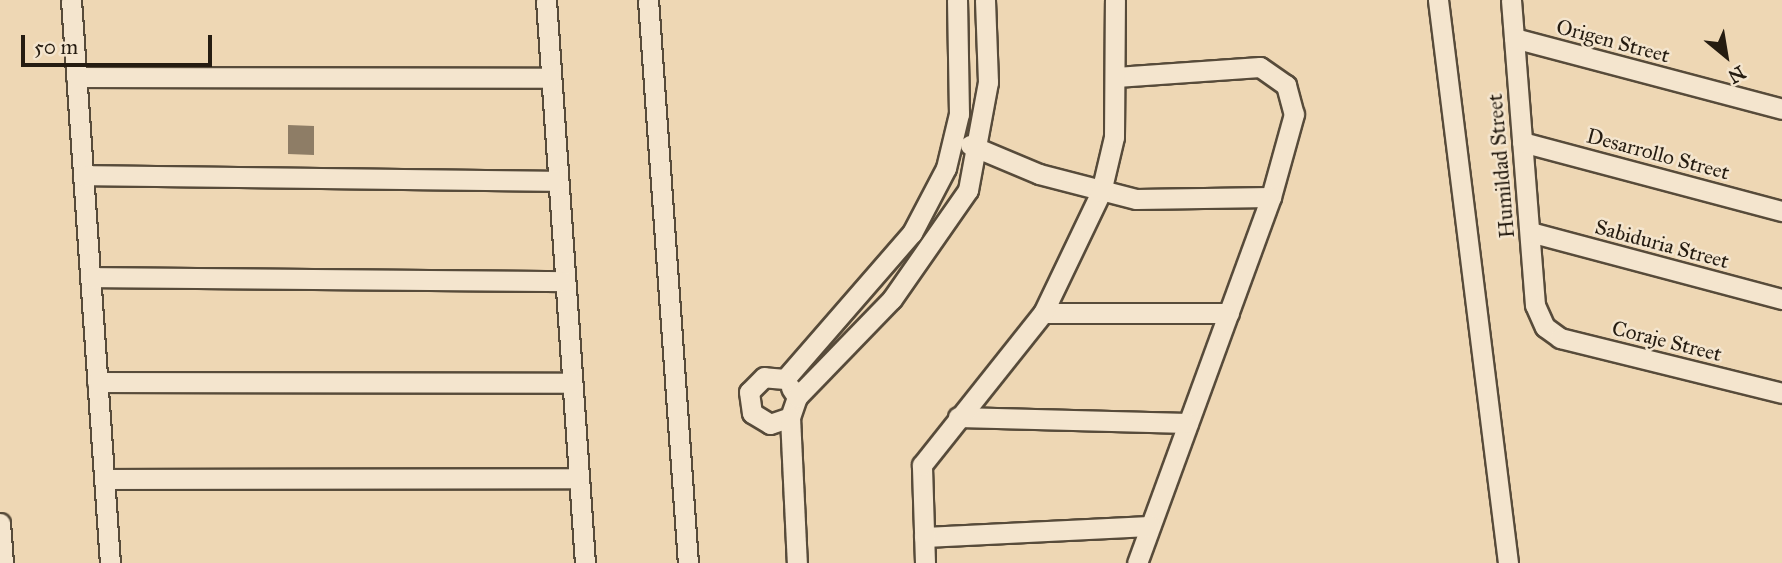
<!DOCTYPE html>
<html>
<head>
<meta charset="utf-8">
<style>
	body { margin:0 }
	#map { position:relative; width:1782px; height:563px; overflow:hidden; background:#eed7b4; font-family:"IM FELL Great Primer",serif }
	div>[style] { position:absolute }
	.building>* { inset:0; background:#8e7d66 }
	.roads { filter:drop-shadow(2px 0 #574b3a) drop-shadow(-2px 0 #574b3a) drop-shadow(0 2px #574b3a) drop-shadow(0 -2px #574b3a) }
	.minor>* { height:19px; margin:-9.5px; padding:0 9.5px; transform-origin:9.5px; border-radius:9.5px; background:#f4e5ce }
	span { translate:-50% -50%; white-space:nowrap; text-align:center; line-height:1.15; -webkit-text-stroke:5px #f4e5ce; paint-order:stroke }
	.street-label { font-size:21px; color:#251c11 }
	.north { position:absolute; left:1691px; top:21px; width:70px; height:70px; -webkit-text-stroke:5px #f4e5ce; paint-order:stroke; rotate:150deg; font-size:19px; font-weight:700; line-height:28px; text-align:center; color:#251c11 }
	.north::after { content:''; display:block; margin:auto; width:24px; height:32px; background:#251c11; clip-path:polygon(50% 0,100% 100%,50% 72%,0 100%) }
	.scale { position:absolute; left:21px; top:35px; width:191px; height:32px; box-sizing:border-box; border:4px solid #251c11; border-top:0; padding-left:9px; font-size:21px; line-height:24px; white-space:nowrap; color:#251c11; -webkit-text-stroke:5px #f4e5ce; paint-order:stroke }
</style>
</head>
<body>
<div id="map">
	<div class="building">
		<i style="clip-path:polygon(288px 125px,314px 126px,314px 155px,288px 154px)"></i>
	</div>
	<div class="roads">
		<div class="minor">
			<i style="left:71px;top:0;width:564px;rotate:86.04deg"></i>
			<i style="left:546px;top:0;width:564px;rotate:86.04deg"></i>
			<i style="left:648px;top:0;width:564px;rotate:85.94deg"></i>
			<i style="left:1438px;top:0;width:567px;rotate:82.91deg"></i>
			<i style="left:1511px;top:0;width:306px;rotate:85.5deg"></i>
			<i style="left:1535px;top:305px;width:24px;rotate:66deg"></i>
			<i style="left:1545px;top:327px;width:19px;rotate:36deg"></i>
			<i style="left:1560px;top:338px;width:229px;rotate:13.9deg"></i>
			<i style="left:1514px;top:38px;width:277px;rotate:14.8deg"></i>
			<i style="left:76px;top:77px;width:475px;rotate:0.1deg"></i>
			<i style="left:1116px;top:77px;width:144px;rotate:-4deg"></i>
			<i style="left:1260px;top:67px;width:32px;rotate:35deg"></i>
			<i style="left:1286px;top:85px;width:30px;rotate:75deg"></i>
			<i style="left:1294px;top:114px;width:86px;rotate:105.5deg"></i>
			<i style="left:1271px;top:197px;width:390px;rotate:110.1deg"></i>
			<i style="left:1522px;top:142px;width:269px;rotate:14.9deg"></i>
			<i style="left:970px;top:145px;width:75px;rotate:22.8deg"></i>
			<i style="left:1039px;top:174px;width:100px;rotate:14.5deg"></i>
			<i style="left:1136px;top:199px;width:135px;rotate:-0.8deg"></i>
			<i style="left:83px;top:175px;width:475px;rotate:0.7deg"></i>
			<i style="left:1530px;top:232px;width:261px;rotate:14.9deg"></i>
			<i style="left:90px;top:277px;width:475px;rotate:0.5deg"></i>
			<i style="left:1043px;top:313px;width:186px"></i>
			<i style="left:785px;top:379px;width:194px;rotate:-49deg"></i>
			<i style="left:912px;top:233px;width:73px;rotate:-62.4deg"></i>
			<i style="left:946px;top:168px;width:56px;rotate:-76.5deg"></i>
			<i style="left:959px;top:114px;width:114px;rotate:-91deg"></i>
			<i style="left:785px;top:379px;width:21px;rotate:-175deg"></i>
			<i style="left:764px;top:377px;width:21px;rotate:135deg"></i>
			<i style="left:749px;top:392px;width:21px;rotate:82deg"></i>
			<i style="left:752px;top:413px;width:21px;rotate:31deg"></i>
			<i style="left:770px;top:424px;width:21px;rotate:-19deg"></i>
			<i style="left:97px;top:382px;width:475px;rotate:0.1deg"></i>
			<i style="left:791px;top:388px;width:11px;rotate:56deg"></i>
			<i style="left:797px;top:397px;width:21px;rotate:109deg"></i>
			<i style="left:790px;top:417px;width:146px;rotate:87.3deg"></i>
			<i style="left:797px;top:397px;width:136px;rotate:-45.9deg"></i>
			<i style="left:892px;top:299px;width:133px;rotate:-55.1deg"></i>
			<i style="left:968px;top:190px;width:110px;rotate:-79.5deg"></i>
			<i style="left:988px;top:82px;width:82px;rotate:-92.1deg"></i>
			<i style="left:958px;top:417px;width:230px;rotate:1.5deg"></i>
			<i style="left:104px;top:479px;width:475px;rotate:-0.1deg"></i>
			<i style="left:0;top:523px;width:40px;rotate:85.7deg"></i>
			<i style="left:924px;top:537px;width:226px;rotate:-2.8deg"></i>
			<i style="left:925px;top:563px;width:98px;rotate:-91.8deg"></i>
			<i style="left:922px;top:465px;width:194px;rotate:-51.5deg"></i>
			<i style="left:1043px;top:313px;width:134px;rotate:-64.4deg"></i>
			<i style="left:1101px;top:192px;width:57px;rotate:-76.7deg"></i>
			<i style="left:1114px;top:137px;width:137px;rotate:-89.6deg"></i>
		</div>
	</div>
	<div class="street-label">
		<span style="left:1613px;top:41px;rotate:15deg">Origen Street</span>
		<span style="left:1658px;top:154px;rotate:15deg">Desarrollo Street</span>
		<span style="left:1501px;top:166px;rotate:-95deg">Humildad Street</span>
		<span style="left:1662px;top:244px;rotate:15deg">Sabiduria Street</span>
		<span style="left:1667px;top:341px;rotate:14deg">Coraje Street</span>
	</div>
	<div class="north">N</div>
	<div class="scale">50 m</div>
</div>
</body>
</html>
